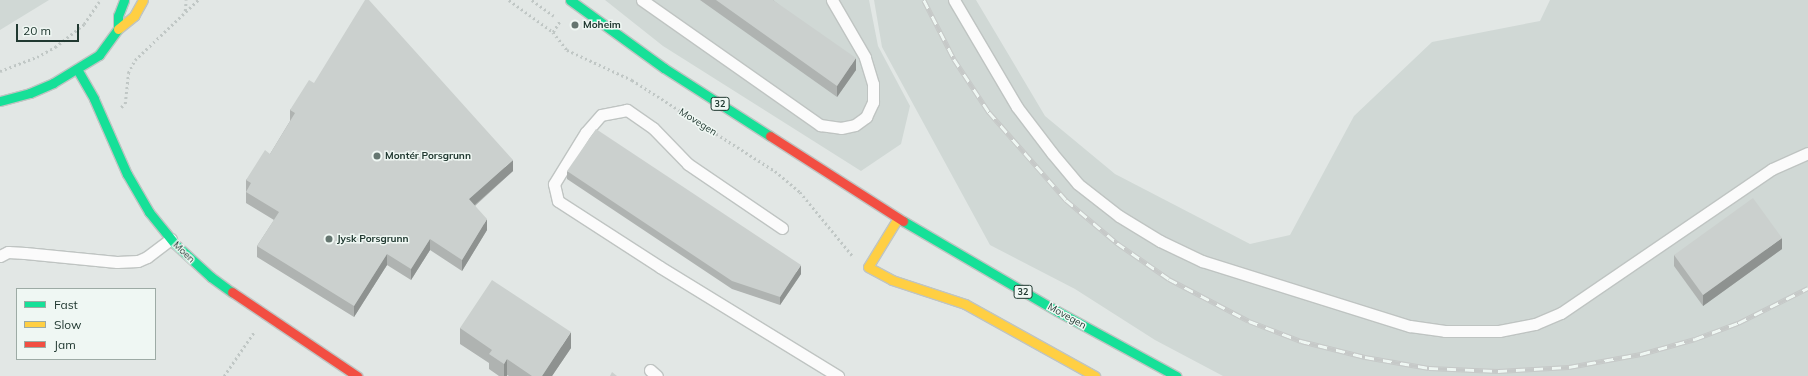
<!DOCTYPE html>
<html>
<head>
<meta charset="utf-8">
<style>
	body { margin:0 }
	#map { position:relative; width:1808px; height:376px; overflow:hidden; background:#e2e7e5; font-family:Mulish,sans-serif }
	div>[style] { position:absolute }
	.built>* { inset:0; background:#d0d8d5 }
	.path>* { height:2.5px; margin-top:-1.25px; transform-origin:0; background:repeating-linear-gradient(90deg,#c0c7c5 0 2px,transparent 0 5px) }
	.roads { filter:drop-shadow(1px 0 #bfc4c2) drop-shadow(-1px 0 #bfc4c2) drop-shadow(0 1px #bfc4c2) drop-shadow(0 -1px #bfc4c2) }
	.lane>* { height:11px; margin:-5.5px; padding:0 5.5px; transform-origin:5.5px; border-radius:5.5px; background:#fbfbfb }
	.fast>* { height:9px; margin:-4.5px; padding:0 4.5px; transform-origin:4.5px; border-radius:4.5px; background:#16e098 }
	.slow>* { height:9px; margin:-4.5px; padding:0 4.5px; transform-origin:4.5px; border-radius:4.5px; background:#ffcf43 }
	.jam>* { height:9px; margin:-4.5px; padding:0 4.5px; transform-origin:4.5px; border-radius:4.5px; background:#f24e42 }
	.rail>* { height:4.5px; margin-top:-2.25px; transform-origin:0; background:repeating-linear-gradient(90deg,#eff7f3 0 9px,#c6c9c8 0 18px); box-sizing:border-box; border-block:1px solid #c6c9c8 }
	.wall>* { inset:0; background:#afb3b1 }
	.shaded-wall>* { inset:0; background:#8e9290 }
	.building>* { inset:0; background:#cbd0ce }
	.dots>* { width:11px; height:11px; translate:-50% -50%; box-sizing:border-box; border:2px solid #eff7f3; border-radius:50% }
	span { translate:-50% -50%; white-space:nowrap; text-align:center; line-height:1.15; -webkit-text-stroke:3px #eff7f3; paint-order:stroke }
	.shield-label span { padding:1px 3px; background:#eff7f3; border:1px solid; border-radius:3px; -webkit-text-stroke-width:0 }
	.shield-label { font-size:9px; color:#213931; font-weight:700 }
	.poi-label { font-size:10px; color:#213931; font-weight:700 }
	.left { translate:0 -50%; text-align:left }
	.street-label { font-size:10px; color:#213931 }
	.legend { position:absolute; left:16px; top:288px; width:140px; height:72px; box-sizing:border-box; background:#eff7f3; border:1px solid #9daba5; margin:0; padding:5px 7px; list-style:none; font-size:12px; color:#213931 }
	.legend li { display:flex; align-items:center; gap:8px; height:20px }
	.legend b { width:20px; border:1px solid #9daba5 }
	.scale { position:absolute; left:16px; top:24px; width:63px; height:18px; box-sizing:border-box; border:2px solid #213931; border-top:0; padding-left:5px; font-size:12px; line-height:14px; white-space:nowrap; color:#213931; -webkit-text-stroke:3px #eff7f3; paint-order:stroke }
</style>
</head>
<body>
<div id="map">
	<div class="built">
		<i style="clip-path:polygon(0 0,49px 0,0 30px)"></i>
		<i style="clip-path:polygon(605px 0,869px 0,878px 46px,910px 106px,901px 144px,861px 171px,663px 46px)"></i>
		<i style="clip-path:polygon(874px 0,976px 0,1045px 116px,1115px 174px,1250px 244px,1290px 235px,1354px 116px,1432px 42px,1540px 21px,1550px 0,1808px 0,1808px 376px,1223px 376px,1155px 340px,1075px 289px,990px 245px,882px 47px)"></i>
	</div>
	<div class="path">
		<i style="left:509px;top:0;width:54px;rotate:36deg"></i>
		<i style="left:553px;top:32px;width:23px;rotate:52deg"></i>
		<i style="left:567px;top:50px;width:72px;rotate:24.8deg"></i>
		<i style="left:632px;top:80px;width:169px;rotate:32.5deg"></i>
		<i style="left:775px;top:171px;width:33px;rotate:40deg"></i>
		<i style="left:800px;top:192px;width:82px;rotate:50.5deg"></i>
		<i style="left:532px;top:0;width:27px;rotate:36deg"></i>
		<i style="left:185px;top:11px;width:11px;rotate:-85deg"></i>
		<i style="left:553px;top:32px;width:13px;rotate:-58deg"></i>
		<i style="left:0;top:71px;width:40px;rotate:-21deg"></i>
		<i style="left:37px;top:57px;width:21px;rotate:-29deg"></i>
		<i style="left:55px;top:47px;width:37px;rotate:-38deg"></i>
		<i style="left:84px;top:24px;width:27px;rotate:-56deg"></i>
		<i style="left:121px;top:107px;width:5px;rotate:-37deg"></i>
		<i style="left:125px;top:104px;width:31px;rotate:-84deg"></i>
		<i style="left:128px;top:73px;width:15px;rotate:-62deg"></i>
		<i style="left:135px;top:60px;width:87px;rotate:-43.6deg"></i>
		<i style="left:224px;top:376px;width:53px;rotate:-55.7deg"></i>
	</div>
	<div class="roads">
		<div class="lane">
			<i style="left:642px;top:0;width:218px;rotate:35.1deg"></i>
			<i style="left:820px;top:125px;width:21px;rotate:8deg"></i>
			<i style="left:841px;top:128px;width:14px;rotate:-12deg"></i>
			<i style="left:855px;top:125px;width:14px;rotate:-36deg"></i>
			<i style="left:866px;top:117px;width:17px;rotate:-65deg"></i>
			<i style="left:873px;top:102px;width:18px;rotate:-90deg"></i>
			<i style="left:873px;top:84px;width:28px;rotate:-107deg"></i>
			<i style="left:865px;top:57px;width:66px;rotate:-120.1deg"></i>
			<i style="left:954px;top:0;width:124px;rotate:59.5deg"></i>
			<i style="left:1017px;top:107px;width:58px;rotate:52.7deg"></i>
			<i style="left:1052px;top:153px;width:40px;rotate:50deg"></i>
			<i style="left:1078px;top:184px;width:52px;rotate:38deg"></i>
			<i style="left:1119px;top:216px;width:48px;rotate:31.4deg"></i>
			<i style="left:1160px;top:241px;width:47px;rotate:25.5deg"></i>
			<i style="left:1202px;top:261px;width:218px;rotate:17.4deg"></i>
			<i style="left:1410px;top:326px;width:35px;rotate:8deg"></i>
			<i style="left:1445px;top:331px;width:54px"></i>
			<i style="left:1499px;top:331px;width:37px;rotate:-11deg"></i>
			<i style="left:1535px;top:324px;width:28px;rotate:-23deg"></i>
			<i style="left:1561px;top:313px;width:255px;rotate:-34.3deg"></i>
			<i style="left:1772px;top:169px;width:39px;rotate:-24deg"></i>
			<i style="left:782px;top:228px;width:114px;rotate:-145.8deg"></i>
			<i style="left:688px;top:164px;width:50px;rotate:-134.2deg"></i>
			<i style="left:653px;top:128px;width:32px;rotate:-145deg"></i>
			<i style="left:627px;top:110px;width:26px;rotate:169deg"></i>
			<i style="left:601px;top:115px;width:23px;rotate:131deg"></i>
			<i style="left:586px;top:132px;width:61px;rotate:121.6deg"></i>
			<i style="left:554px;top:184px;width:17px;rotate:77deg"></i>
			<i style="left:558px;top:201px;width:121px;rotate:32.9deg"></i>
			<i style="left:660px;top:267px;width:209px;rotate:31.5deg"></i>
			<i style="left:0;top:256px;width:9px;rotate:-27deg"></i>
			<i style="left:8px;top:252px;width:17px;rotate:3deg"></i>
			<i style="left:25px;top:253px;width:92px;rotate:5.6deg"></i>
			<i style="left:117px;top:262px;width:21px;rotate:-3deg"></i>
			<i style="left:138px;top:261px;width:10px;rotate:-24deg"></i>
			<i style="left:147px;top:257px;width:30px;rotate:-37deg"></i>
			<i style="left:650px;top:370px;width:9px;rotate:41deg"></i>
		</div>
		<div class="fast">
			<i style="left:570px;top:0;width:116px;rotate:35.9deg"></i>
			<i style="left:664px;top:68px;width:126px;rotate:32.7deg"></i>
			<i style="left:77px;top:69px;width:34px;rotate:60deg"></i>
			<i style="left:94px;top:99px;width:82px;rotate:66.3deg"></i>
			<i style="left:127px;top:174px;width:44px;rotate:59.9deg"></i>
			<i style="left:149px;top:212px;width:41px;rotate:50.9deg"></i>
			<i style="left:175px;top:244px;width:49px;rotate:42.5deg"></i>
			<i style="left:211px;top:277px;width:26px;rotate:36deg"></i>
			<i style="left:0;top:101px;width:31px;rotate:-15deg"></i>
			<i style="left:30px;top:93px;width:25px;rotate:-23deg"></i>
			<i style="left:53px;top:83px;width:54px;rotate:-31.3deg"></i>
			<i style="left:99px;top:55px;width:32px;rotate:-54deg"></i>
			<i style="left:118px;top:29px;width:13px;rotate:-90deg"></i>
			<i style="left:118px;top:16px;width:17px;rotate:-69deg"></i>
			<i style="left:903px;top:221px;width:178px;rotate:30.3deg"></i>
			<i style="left:1057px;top:311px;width:136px;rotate:28.6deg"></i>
		</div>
		<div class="slow">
			<i style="left:118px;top:29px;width:21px;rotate:-39deg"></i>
			<i style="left:134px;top:16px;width:18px;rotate:-61deg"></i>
			<i style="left:898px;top:218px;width:57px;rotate:121.5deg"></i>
			<i style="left:868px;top:267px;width:27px;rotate:28deg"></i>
			<i style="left:892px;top:280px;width:77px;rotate:18.2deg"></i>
			<i style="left:965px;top:304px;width:149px;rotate:29deg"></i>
		</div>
		<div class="jam">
			<i style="left:770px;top:136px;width:158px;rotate:32.6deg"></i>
			<i style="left:232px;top:292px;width:151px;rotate:33.9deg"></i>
		</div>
	</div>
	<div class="rail">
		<i style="left:924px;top:0;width:66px;rotate:63deg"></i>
		<i style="left:954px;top:59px;width:64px;rotate:56.6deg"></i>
		<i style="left:989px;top:112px;width:117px;rotate:48.8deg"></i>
		<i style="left:1066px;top:200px;width:67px;rotate:40.1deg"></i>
		<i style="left:1117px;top:243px;width:63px;rotate:34.7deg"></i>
		<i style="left:1169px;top:279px;width:90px;rotate:27.7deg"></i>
		<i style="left:1249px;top:321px;width:56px;rotate:21deg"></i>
		<i style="left:1301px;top:341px;width:66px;rotate:14deg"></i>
		<i style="left:1365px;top:357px;width:65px;rotate:9.8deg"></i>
		<i style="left:1429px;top:368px;width:69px;rotate:2.5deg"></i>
		<i style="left:1498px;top:371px;width:71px;rotate:-3.2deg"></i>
		<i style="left:1569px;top:367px;width:73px;rotate:-10.2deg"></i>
		<i style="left:1641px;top:354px;width:56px;rotate:-15.5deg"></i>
		<i style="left:1695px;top:339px;width:46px;rotate:-20.4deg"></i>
		<i style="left:1738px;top:323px;width:78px;rotate:-26.6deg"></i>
	</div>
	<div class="wall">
		<i style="clip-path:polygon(700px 0,773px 0,856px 70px,837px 97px)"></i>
		<i style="clip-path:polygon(314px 83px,513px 171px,475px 206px,487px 230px,462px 271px,430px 250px,411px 280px,387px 265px,354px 317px,257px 257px,257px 246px,274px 220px,246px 203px,246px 180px,270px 154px,290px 121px,290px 110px)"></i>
		<i style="clip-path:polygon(567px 171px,801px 274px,780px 305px,732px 289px,567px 179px)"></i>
		<i style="clip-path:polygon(1782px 249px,1703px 306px,1674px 266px,1674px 255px)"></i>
		<i style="clip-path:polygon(460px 328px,571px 348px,552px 376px,509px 376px,507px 375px,507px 376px,499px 376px,489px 369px,489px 363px,460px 344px)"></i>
	</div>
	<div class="shaded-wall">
		<i style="clip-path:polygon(856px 58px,856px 70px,837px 97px,837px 86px)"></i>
		<i style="clip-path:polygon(513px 160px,513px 171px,469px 210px,469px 199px)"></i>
		<i style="clip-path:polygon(487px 219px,487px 230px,462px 271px,462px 260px)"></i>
		<i style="clip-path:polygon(1782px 238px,1782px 249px,1703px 306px,1703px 295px)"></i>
		<i style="clip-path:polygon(430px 239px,430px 250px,411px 280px,411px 269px)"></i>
		<i style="clip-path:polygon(387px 254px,387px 265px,354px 317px,354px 306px)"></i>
		<i style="clip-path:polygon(801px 265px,801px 274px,780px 305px,780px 297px)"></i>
		<i style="clip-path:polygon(571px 332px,571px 348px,552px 376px,542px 376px)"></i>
		<i style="clip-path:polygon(507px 359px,507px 376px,504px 376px,504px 364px)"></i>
	</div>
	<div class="building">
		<i style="clip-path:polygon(365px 0,369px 0,513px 160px,469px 199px,487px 219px,462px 260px,430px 239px,411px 269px,387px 254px,354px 306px,257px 246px,279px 212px,246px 192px,251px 183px,246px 180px,265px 150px,270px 154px,295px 113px,290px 110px,309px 80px,314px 83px)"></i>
		<i style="clip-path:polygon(716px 0,773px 0,856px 58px,837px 86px)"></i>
		<i style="clip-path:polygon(596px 129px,801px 265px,780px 297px,732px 281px,567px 171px)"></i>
		<i style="clip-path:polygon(1753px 198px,1782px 238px,1703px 295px,1674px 255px)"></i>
		<i style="clip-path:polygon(492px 280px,571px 332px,542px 376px,532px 376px,507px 359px,504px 364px,489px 354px,492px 350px,460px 328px)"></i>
		<i style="clip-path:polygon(612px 372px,617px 376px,610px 376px)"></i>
	</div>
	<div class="dots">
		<i style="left:575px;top:25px;background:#657670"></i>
		<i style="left:377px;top:156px;background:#657670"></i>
		<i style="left:329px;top:239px;background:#657670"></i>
	</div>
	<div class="shield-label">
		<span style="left:720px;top:104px">32</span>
		<span style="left:1023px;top:292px">32</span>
	</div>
	<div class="poi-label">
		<span class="left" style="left:583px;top:25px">Moheim</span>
		<span class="left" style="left:385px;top:156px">Montér Porsgrunn</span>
		<span class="left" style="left:337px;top:239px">Jysk Porsgrunn</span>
	</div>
	<div class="street-label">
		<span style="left:698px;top:122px;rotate:32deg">Movegen</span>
		<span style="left:184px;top:252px;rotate:44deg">Moen</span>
		<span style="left:1067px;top:316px;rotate:29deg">Movegen</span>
	</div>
	<ul class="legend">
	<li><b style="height:5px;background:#16e098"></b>Fast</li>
	<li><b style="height:5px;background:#ffcf43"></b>Slow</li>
	<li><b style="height:5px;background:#f24e42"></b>Jam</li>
	</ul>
	<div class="scale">20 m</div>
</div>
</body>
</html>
